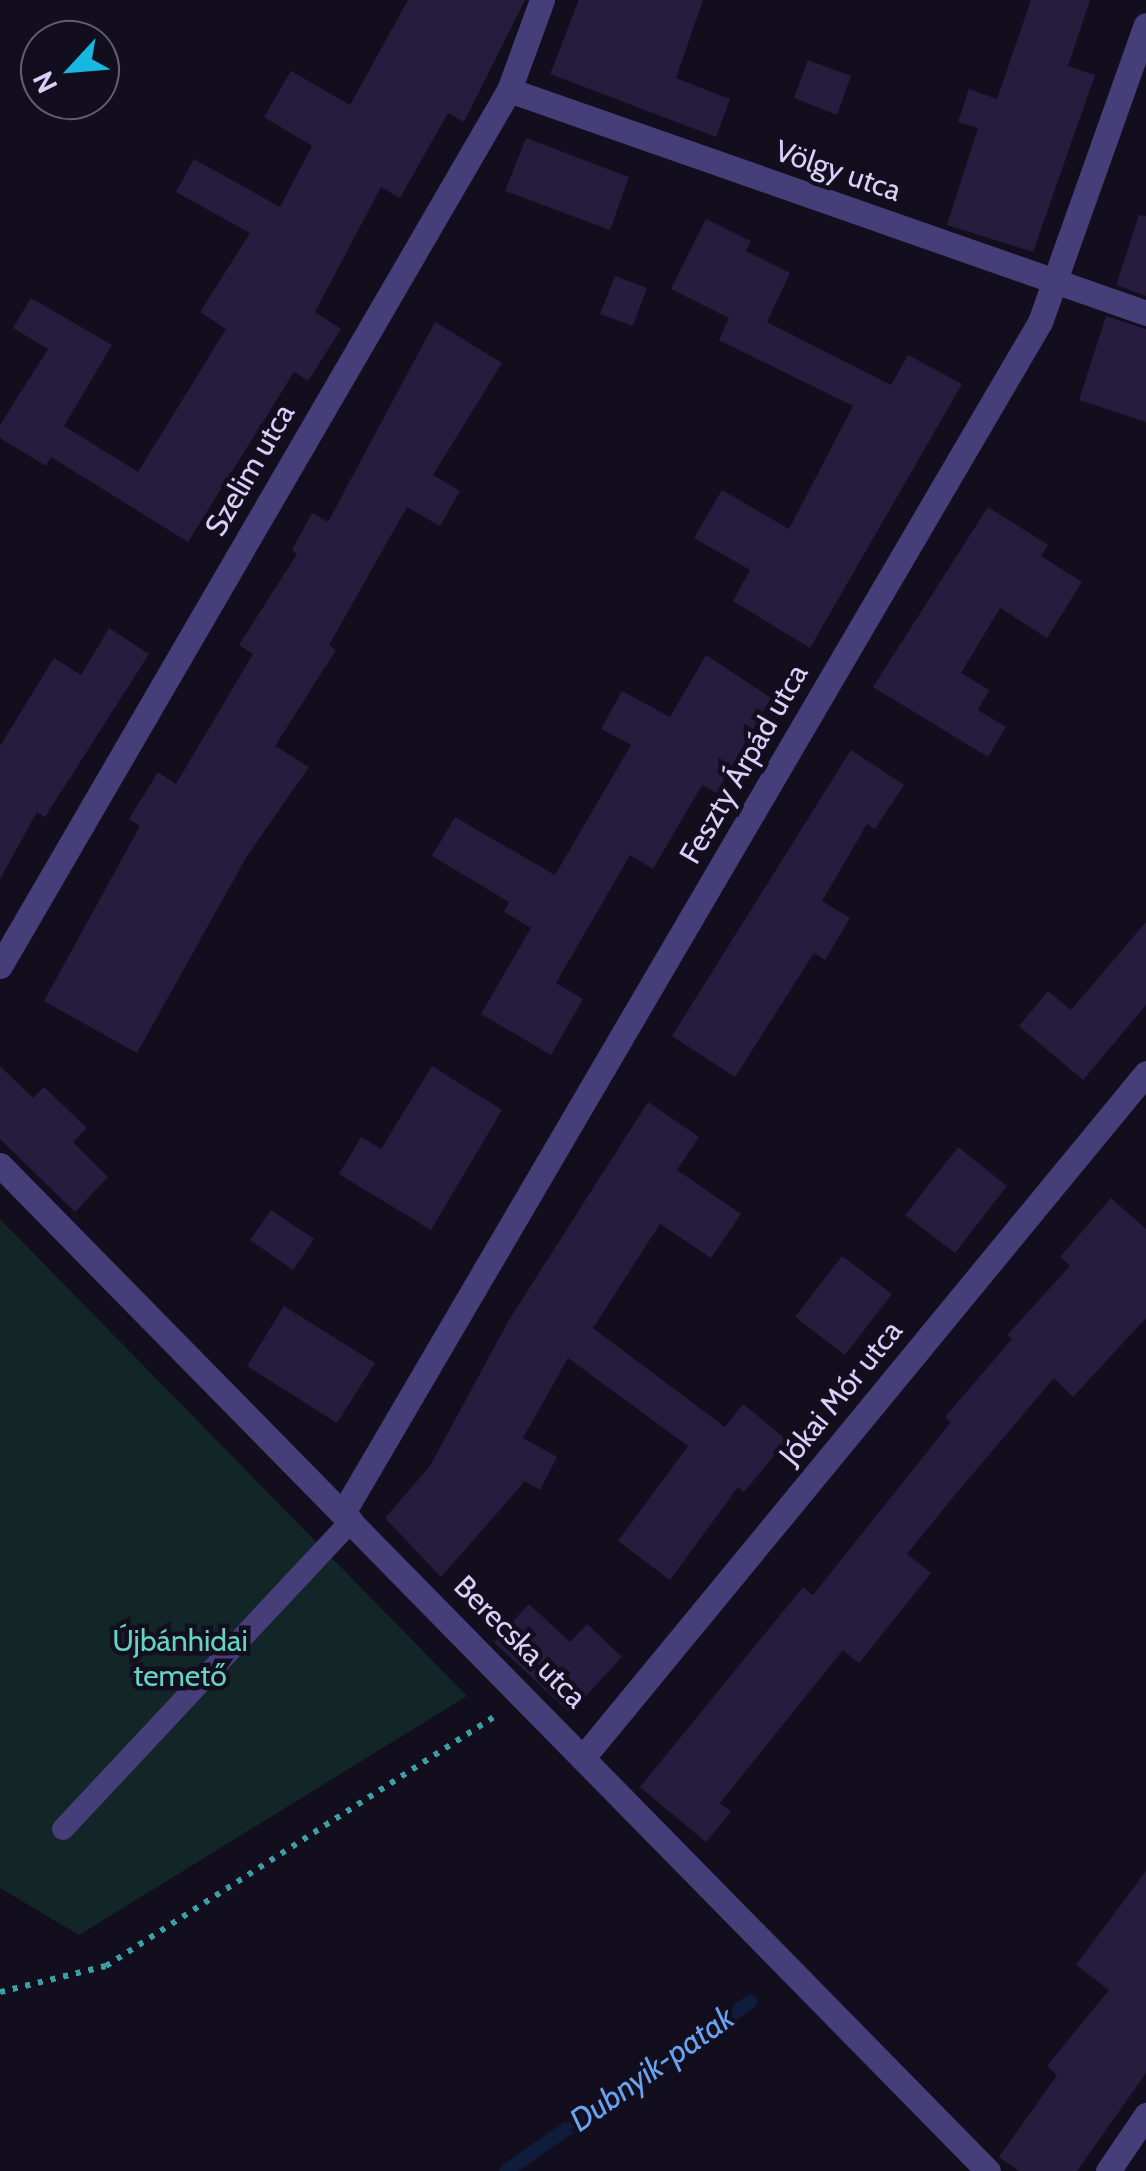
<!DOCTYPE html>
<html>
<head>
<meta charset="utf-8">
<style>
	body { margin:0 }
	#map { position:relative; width:1146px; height:2171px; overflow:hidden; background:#120e1e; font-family:Cabin,sans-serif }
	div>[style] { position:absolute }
	.green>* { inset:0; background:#122627 }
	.stream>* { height:14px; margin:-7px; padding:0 7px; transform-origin:7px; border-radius:7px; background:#0f1c3c }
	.building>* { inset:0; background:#261c3d }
	.path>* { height:6px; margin-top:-3px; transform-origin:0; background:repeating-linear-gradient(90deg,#39a1a5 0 5px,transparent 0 13px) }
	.lane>* { height:22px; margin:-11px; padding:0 11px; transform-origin:11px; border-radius:11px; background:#463e78 }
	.street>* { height:25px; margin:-12.5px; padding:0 12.5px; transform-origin:12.5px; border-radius:12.5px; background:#463e78 }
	span { translate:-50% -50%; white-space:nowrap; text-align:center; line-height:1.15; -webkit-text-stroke:9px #120e1e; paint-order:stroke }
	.street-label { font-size:30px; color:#d9d0fa }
	.park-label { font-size:30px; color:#63d3c2 }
	.water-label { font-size:32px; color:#68a3f0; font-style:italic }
	.north { position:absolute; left:20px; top:20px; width:100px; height:100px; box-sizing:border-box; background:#120e1e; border:2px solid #625c76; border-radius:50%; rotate:244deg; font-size:28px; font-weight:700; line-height:40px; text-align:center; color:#d9d0fa }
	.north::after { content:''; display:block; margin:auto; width:35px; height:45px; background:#16b8e0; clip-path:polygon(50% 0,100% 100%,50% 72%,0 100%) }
</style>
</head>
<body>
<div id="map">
	<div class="green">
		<i style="clip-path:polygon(0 1219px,467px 1696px,79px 1935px,0 1888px)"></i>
	</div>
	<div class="stream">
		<i style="left:506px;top:2171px;width:297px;rotate:-34.7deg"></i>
	</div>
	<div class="building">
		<i style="clip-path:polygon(408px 0,525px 0,464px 122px,448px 113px,400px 198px,381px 187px,315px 312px,341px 329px,308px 381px,294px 372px,188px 542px,51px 457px,46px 466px,0 438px,0 425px,48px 349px,13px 328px,31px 298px,112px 345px,64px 426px,138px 472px,226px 329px,200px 312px,250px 233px,176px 192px,194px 159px,280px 207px,312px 146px,264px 117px,291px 71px,350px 105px)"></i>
		<i style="clip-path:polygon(579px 0,703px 0,676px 78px,730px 99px,716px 137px,550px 74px)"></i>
		<i style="clip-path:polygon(1031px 0,1090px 0,1068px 66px,1095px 75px,1033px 252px,947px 225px,978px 128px,958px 122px,969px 89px,997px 99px)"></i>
		<i style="clip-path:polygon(808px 60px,851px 76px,837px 115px,794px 98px)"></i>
		<i style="clip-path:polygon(526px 138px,629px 177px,610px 230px,505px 191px)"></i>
		<i style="clip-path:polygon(1139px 215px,1146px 216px,1146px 296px,1116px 285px)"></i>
		<i style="clip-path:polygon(706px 219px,751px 241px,746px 251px,790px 273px,767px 322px,891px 385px,908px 355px,962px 384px,810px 648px,733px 601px,750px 570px,694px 538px,722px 490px,789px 529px,853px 406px,719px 340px,729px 318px,671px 289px)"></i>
		<i style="clip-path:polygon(615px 276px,647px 288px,633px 326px,600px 314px)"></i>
		<i style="clip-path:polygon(1106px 316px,1146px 329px,1146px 422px,1079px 400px)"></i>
		<i style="clip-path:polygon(435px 322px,502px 363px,433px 475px,460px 491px,440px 526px,407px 507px,329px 645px,336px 650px,275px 746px,309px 767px,247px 856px,137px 1053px,44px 1001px,140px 826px,129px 819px,158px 772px,176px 784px,253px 654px,239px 645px,297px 554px,292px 550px,312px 513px,328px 522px)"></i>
		<i style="clip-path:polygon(988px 507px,1048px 545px,1041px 556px,1082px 582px,1047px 638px,1000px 608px,961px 673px,989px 690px,978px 710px,1006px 727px,988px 757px,873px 687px)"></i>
		<i style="clip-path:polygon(109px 628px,149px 654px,45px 817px,37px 812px,0 879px,0 746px,54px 658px,81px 675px)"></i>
		<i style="clip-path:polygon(706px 655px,771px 698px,716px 793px,702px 785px,653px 869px,630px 855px,556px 983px,583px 999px,551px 1055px,481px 1014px,531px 928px,504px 912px,509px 902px,432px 856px,455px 817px,555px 875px,631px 745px,601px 729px,622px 691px,670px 717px)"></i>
		<i style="clip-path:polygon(851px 750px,904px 785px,875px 829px,867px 824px,822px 901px,850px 918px,825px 960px,814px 953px,735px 1077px,672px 1036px)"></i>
		<i style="clip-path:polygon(1146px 922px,1146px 1005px,1083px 1080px,1019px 1026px,1048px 991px,1071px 1010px)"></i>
		<i style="clip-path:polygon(0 1066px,33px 1098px,44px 1087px,87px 1128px,73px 1142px,108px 1177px,75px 1212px,0 1139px)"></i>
		<i style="clip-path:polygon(432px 1066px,502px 1110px,431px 1230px,339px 1174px,361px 1137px,381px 1149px)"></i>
		<i style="clip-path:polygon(648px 1102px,699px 1137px,677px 1170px,741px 1214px,711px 1258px,660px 1224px,593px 1328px,725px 1427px,743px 1404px,787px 1440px,744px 1492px,738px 1487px,670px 1580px,618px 1541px,688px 1446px,568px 1358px,523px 1438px,557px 1457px,540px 1490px,525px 1481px,441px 1577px,385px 1518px,430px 1466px,509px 1320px)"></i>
		<i style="clip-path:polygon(958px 1147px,1007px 1186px,955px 1253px,905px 1215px)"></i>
		<i style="clip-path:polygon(1111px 1198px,1146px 1229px,1146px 1318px,1073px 1397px,1054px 1378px,954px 1496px,907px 1554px,931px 1573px,859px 1663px,843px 1650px,720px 1803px,731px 1812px,706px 1842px,640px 1787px,803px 1587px,813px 1595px,951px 1422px,945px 1417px,1012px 1339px,1007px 1335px,1070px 1266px,1060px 1257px)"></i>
		<i style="clip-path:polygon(271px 1210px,314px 1239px,293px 1270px,250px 1240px)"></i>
		<i style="clip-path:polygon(842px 1256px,892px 1294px,845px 1355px,795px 1317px)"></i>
		<i style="clip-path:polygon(284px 1306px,375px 1363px,337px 1423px,247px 1366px)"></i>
		<i style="clip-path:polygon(529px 1604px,570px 1642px,587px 1624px,622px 1657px,570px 1713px,494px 1642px)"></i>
		<i style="clip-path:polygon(1146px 1871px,1146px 2073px,1077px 2171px,1019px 2171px,999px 2157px,1057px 2075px,1047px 2066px,1109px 1990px,1076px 1965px)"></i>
	</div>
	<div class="path">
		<i style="left:0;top:1992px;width:109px;rotate:-13.8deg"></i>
		<i style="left:106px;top:1966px;width:465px;rotate:-32.7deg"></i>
	</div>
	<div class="lane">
		<i style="left:63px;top:1829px;width:423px;rotate:-46.9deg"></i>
	</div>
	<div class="street">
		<i style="left:509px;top:90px;width:675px;rotate:19.29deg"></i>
		<i style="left:0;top:966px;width:1013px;rotate:-59.84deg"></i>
		<i style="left:509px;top:90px;width:96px;rotate:-69.9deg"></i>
		<i style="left:0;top:1165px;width:1410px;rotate:45.52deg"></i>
		<i style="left:344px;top:1511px;width:1378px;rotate:-59.66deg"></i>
		<i style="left:1040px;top:322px;width:315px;rotate:-70.4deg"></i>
		<i style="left:585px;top:1755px;width:883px;rotate:-50.56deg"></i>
		<i style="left:1108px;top:2171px;width:68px;rotate:-55.8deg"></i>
	</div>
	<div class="street-label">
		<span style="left:838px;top:171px;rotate:19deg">Völgy utca</span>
		<span style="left:250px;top:470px;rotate:-60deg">Szelim utca</span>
		<span style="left:744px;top:764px;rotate:-60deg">Feszty Árpád utca</span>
		<span style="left:841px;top:1393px;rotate:-51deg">Jókai Mór utca</span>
		<span style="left:520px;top:1642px;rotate:45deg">Berecska utca</span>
	</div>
	<div class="park-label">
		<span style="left:180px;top:1658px">Újbánhidai<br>temető</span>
	</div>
	<div class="water-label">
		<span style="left:652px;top:2069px;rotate:-35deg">Dubnyik-patak</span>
	</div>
	<div class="north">N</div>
</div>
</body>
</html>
